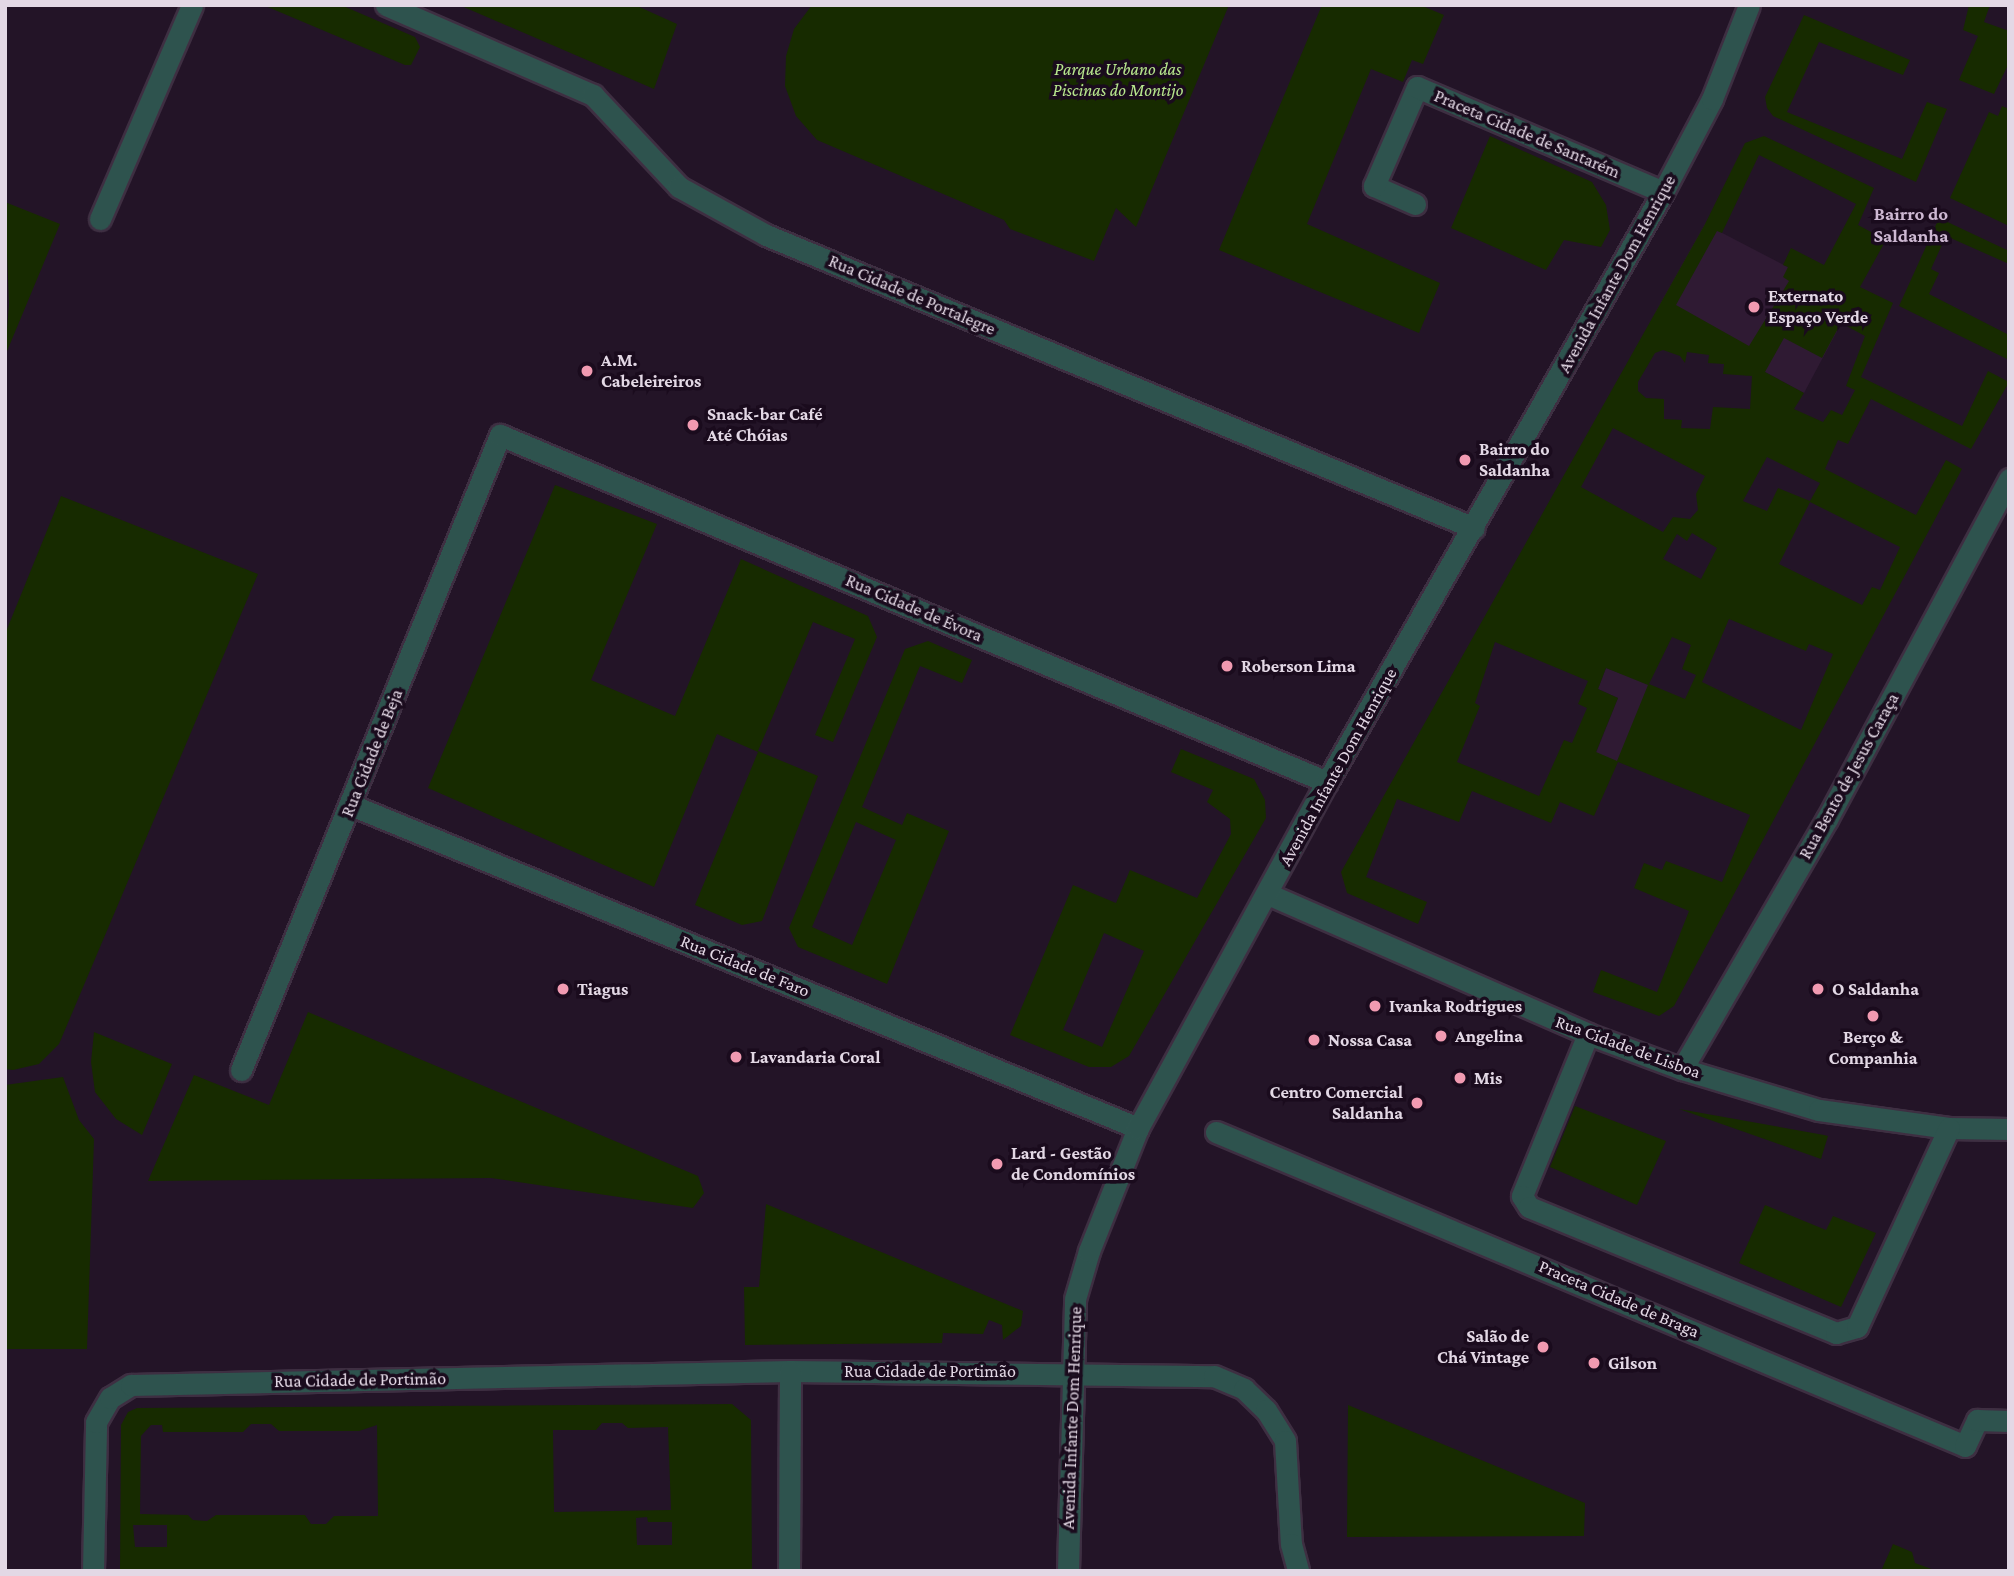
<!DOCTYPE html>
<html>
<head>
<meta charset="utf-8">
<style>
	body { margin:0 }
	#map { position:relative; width:2014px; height:1576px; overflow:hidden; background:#231427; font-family:"Crimson Pro",serif }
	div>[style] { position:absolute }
	.built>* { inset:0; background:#2f1a33 }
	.green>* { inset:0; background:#172b00 }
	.roads { filter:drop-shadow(2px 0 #3e2f42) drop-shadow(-2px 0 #3e2f42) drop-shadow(0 2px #3e2f42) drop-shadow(0 -2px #3e2f42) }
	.minor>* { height:21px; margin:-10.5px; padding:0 10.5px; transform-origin:10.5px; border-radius:10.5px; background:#2e534e }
	.dots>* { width:19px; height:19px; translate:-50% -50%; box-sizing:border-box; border:4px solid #1a0b1d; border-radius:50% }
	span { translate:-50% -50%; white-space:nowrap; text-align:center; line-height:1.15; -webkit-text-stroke:7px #1a0b1d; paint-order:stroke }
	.park-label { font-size:18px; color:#b7e78d; font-style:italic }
	.street-label { font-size:18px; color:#e3d8e5 }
	.poi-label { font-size:18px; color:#e3d8e5; font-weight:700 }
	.left { translate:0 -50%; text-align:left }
	.right { translate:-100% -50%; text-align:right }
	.neighbourhood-label { font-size:19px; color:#cdb8d2; font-weight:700 }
	.frame { position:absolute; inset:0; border:7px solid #e3d8e5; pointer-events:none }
</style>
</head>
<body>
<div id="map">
	<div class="built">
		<i style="clip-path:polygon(1705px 224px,1853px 301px,1804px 393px,1655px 313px)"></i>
		<i style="clip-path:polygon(1606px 668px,1649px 684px,1618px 762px,1596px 753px,1618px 698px,1598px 689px)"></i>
	</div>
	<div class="green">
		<i style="clip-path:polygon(263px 5px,341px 5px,415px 37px,420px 47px,411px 65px,405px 65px)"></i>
		<i style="clip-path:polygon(459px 5px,635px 5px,677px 24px,654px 89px)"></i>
		<i style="clip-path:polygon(812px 5px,1229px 5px,1136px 227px,1116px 208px,1094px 261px,1010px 229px,1004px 220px,817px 140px,796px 116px,785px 86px,786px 56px,794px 29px)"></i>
		<i style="clip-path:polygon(1322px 5px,1420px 5px,1444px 15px,1423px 64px,1412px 60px,1403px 82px,1371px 69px,1307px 224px,1440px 283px,1419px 333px,1219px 250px)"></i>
		<i style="clip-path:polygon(1969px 5px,1990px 5px,1984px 22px,2009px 31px,2009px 63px,1994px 94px,1959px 80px,1978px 36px,1963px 30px)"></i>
		<i style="clip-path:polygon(1804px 15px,1910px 60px,1903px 75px,1819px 42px,1787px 112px,1902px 159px,1927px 102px,1947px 109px,1916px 182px,1773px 116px,1767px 108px,1765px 97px)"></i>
		<i style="clip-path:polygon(2002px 106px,2009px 109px,2009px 226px,1950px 198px,1989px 112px,1998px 116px)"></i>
		<i style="clip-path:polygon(1490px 136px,1592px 182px,1606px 205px,1610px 230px,1601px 247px,1564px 240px,1546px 270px,1451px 228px)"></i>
		<i style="clip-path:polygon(evenodd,1764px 136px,1874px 188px,1858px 225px,1886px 240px,1860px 287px,1893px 303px,1861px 377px,1962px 426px,1988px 371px,2009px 382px,1971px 449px,1871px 399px,1848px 444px,1838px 440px,1825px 469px,1916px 515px,1946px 460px,1962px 469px,1674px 1006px,1659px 1016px,1593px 992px,1601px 970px,1657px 992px,1689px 911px,1634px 888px,1644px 863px,1662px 870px,1666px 861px,1722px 882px,1750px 815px,1618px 762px,1594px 816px,1560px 802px,1551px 823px,1472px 791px,1459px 822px,1397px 799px,1366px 877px,1427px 902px,1418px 924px,1347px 893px,1341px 872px,1705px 224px,1745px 143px,1764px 136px,1759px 155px,1856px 204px,1824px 265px,1791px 248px,1783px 265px,1788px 267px,1783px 277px,1789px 281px,1749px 346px,1676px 305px,1717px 231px,1722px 233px,1759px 155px,1764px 136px,1841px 323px,1865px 336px,1846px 386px,1855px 390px,1842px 415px,1831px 410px,1823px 422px,1794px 409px,1804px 393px,1765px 372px,1784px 338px,1822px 358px,1841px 323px,1764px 136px,1663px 350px,1680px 356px,1685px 363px,1687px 352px,1709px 355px,1708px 363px,1724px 364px,1723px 374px,1752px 376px,1750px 409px,1713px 407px,1710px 429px,1681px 428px,1682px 420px,1664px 419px,1664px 399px,1646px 398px,1638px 391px,1638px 382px,1655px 353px,1663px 350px,1764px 136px,1613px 428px,1705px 476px,1696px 494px,1698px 510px,1690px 519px,1673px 517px,1663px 532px,1581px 487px,1613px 428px,1764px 136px,1767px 457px,1820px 483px,1810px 501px,1778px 488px,1767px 511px,1743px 501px,1767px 457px,1764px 136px,1810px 502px,1900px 547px,1880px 590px,1872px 587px,1862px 605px,1779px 564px,1810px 502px,1764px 136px,1692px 533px,1717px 548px,1701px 579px,1663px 559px,1677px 534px,1687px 541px,1692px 533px,1764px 136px,1729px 619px,1806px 651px,1809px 644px,1833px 654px,1801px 730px,1702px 682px,1729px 619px,1764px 136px,1672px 637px,1691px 645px,1682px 669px,1696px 675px,1685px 699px,1649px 684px,1672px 637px,1764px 136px,1495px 642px,1588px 681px,1578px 704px,1587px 708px,1572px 743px,1564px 740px,1539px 796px,1457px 762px,1480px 706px,1475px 703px,1495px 642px,1764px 136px,1606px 668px,1648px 685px,1617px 761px,1596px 752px,1618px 698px,1598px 689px,1606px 668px)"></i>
		<i style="clip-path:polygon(5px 202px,60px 224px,5px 356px,9px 304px)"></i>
		<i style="clip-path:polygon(1939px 218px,2009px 251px,2009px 264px,1946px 236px,1931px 269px,1939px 273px,1929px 294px,2009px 335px,2009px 360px,1899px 306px)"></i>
		<i style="clip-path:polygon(555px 485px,657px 524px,591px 680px,675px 716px,741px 559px,868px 616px,877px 637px,833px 742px,815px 735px,855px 639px,813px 622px,758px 751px,818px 776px,762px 921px,742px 925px,695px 905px,758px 752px,717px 734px,654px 887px,428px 788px)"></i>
		<i style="clip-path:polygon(61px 496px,258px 574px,59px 1044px,39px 1064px,13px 1070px,5px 1069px,5px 634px)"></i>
		<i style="clip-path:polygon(evenodd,928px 641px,972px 660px,962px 683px,920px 666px,862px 807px,902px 825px,907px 813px,949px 831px,887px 984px,798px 947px,789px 928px,905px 649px,928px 641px,856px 822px,896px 840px,852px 945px,812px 927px,856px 822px)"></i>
		<i style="clip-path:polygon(evenodd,1181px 749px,1254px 779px,1265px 800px,1266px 818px,1129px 1056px,1111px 1067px,1089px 1067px,1010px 1035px,1073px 885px,1116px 903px,1130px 870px,1197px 898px,1231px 834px,1230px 819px,1207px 802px,1213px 790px,1171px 772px,1181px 749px,1104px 933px,1144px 951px,1102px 1047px,1063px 1030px,1104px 933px)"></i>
		<i style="clip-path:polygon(308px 1012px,698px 1176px,704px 1193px,693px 1208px,491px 1178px,148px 1181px,194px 1075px,269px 1105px)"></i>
		<i style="clip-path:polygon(94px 1032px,172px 1064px,142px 1135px,116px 1119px,95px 1092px,91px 1062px)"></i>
		<i style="clip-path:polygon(63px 1077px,79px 1120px,94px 1139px,87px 1349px,5px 1349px,5px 1085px)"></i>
		<i style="clip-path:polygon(1575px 1106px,1666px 1141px,1637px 1205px,1550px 1167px)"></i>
		<i style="clip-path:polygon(1679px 1109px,1824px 1135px,1828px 1136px,1821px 1159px)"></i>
		<i style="clip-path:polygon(766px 1204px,1023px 1311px,1021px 1326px,1003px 1340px,1002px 1325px,989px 1320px,983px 1334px,943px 1333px,942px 1343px,745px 1345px,744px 1287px,759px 1287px)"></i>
		<i style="clip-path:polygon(1765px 1205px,1826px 1230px,1833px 1216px,1876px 1233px,1841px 1307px,1739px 1263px)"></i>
		<i style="clip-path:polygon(evenodd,732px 1404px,751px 1420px,752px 1571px,120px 1571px,121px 1425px,128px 1412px,137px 1408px,732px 1404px,602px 1423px,622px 1423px,628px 1428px,668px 1427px,671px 1510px,554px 1512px,553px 1430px,596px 1430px,602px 1423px,732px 1404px,251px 1424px,271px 1424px,279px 1431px,359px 1431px,377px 1425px,378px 1516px,334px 1516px,326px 1524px,311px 1524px,305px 1515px,216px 1515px,207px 1521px,193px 1520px,188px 1515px,140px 1514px,141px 1436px,151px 1425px,162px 1425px,163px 1432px,243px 1432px,251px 1424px,732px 1404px,647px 1517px,648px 1522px,672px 1522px,672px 1545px,637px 1545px,636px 1518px,647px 1517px,732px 1404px,133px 1525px,167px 1525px,167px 1547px,135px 1547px,133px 1525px)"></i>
		<i style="clip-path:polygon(1348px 1405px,1585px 1503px,1584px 1536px,1347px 1537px)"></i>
		<i style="clip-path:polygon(1893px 1544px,1912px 1552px,1915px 1563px,1937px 1571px,1881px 1571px)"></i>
	</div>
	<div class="roads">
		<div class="minor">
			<i style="left:386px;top:5px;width:226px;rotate:23.5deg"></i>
			<i style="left:593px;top:95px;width:126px;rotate:46.9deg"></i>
			<i style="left:679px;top:187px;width:99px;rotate:28.9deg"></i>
			<i style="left:766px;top:235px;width:766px;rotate:22.48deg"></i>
			<i style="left:1415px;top:204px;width:45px;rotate:-156.3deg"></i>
			<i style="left:1374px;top:186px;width:108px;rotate:-66.5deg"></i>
			<i style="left:1417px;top:87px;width:267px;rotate:23.1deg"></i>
			<i style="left:100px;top:219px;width:233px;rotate:-66.7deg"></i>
			<i style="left:351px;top:805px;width:851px;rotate:22.31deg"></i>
			<i style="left:1268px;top:894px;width:349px;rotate:23.6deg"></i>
			<i style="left:1588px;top:1034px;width:100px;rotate:20.4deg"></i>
			<i style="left:1682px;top:1069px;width:143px;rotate:16.7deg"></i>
			<i style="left:1819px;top:1110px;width:131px;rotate:7.9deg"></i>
			<i style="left:1949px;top:1128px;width:60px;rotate:1deg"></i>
			<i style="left:1588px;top:1034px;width:175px;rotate:112.2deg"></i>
			<i style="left:1522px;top:1196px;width:13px;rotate:58deg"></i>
			<i style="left:1529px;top:1207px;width:332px;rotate:22.3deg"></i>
			<i style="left:1836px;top:1333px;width:22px;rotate:-16deg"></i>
			<i style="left:1857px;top:1327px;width:219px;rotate:-65.2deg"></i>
			<i style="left:1682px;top:1069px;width:289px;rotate:-59.9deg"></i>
			<i style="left:1827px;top:819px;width:386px;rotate:-61.8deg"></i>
			<i style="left:241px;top:1070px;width:686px;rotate:-67.81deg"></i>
			<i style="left:500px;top:435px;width:897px;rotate:22.76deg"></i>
			<i style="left:1216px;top:1132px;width:812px;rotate:22.74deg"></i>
			<i style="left:1965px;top:1446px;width:29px;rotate:-65deg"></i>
			<i style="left:1977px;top:1420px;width:32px;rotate:2deg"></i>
			<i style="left:93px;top:1571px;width:149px;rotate:-88.8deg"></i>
			<i style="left:96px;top:1422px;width:28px;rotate:-60deg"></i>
			<i style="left:110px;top:1398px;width:25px;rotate:-32deg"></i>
			<i style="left:131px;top:1385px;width:659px;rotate:-1.22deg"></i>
			<i style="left:790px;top:1371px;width:424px;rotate:0.7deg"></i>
			<i style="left:1214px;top:1376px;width:33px;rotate:23deg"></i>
			<i style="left:1244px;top:1389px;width:30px;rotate:44deg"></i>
			<i style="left:1266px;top:1410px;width:36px;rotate:58deg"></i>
			<i style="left:1285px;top:1441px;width:103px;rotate:86.7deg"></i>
			<i style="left:1291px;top:1544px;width:28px;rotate:75deg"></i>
			<i style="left:789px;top:1571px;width:200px;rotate:-89.7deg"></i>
			<i style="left:1068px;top:1571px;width:272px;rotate:-88.5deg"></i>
			<i style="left:1075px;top:1299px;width:50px;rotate:-73.7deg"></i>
			<i style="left:1089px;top:1251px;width:132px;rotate:-68.3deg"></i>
			<i style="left:1138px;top:1128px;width:394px;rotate:-61.4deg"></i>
			<i style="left:1327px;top:782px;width:679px;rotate:-60.34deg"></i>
			<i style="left:1663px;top:192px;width:105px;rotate:-62.2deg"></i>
			<i style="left:1712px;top:99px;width:101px;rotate:-68.5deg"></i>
		</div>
	</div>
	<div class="dots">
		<i style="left:1754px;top:307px;background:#f19ab1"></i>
		<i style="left:587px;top:371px;background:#f19ab1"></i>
		<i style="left:693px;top:425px;background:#f19ab1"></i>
		<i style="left:1465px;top:460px;background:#f19ab1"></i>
		<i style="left:1227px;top:666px;background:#f19ab1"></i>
		<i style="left:563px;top:989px;background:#f19ab1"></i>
		<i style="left:1818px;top:989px;background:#f19ab1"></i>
		<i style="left:1375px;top:1006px;background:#f19ab1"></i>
		<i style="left:1873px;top:1016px;background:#f19ab1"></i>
		<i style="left:1441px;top:1036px;background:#f19ab1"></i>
		<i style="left:1314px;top:1040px;background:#f19ab1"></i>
		<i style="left:736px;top:1057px;background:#f19ab1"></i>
		<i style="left:1460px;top:1078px;background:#f19ab1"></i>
		<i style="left:1417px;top:1103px;background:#f19ab1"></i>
		<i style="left:997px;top:1164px;background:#f19ab1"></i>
		<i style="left:1543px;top:1347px;background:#f19ab1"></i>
		<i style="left:1594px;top:1363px;background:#f19ab1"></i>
	</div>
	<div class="park-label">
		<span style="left:1118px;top:80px">Parque Urbano das<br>Piscinas do Montijo</span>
	</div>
	<div class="street-label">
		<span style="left:1527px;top:134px;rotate:23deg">Praceta Cidade de Santarém</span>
		<span style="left:1617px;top:274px;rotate:-61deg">Avenida Infante Dom Henrique</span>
		<span style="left:912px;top:295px;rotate:23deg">Rua Cidade de Portalegre</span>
		<span style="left:914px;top:608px;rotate:23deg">Rua Cidade de Évora</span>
		<span style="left:372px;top:753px;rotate:-68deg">Rua Cidade de Beja</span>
		<span style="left:1338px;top:767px;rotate:-61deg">Avenida Infante Dom Henrique</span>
		<span style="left:1849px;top:776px;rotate:-61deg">Rua Bento de Jesus Caraça</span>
		<span style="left:745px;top:966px;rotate:22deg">Rua Cidade de Faro</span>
		<span style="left:1628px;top:1047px;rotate:20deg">Rua Cidade de Lisboa</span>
		<span style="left:1619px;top:1299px;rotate:23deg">Praceta Cidade de Braga</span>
		<span style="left:930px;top:1371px">Rua Cidade de Portimão</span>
		<span style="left:360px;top:1380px;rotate:-1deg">Rua Cidade de Portimão</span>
		<span style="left:1072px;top:1418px;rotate:-88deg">Avenida Infante Dom Henrique</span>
	</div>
	<div class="poi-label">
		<span class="left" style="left:1768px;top:307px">Externato<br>Espaço Verde</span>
		<span class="left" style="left:601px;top:371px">A.M.<br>Cabeleireiros</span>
		<span class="left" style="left:707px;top:425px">Snack-bar Café<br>Até Chóias</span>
		<span class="left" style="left:1479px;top:460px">Bairro do<br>Saldanha</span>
		<span class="left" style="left:1241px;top:666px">Roberson Lima</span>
		<span class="left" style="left:577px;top:989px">Tiagus</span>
		<span class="left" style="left:1832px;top:989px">O Saldanha</span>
		<span class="left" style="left:1389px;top:1006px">Ivanka Rodrigues</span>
		<span class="left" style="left:1455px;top:1036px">Angelina</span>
		<span style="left:1873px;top:1048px">Berço &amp;<br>Companhia</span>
		<span class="left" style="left:1328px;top:1040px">Nossa Casa</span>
		<span class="left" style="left:750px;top:1057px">Lavandaria Coral</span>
		<span class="left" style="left:1474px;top:1078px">Mis</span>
		<span class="right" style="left:1403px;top:1103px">Centro Comercial<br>Saldanha</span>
		<span class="left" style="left:1011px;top:1164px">Lard - Gestão<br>de Condomínios</span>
		<span class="right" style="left:1529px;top:1347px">Salão de<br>Chá Vintage</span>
		<span class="left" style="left:1608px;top:1363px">Gilson</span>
	</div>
	<div class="neighbourhood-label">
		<span style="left:1911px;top:225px">Bairro do<br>Saldanha</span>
	</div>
	<div class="frame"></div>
</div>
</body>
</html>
